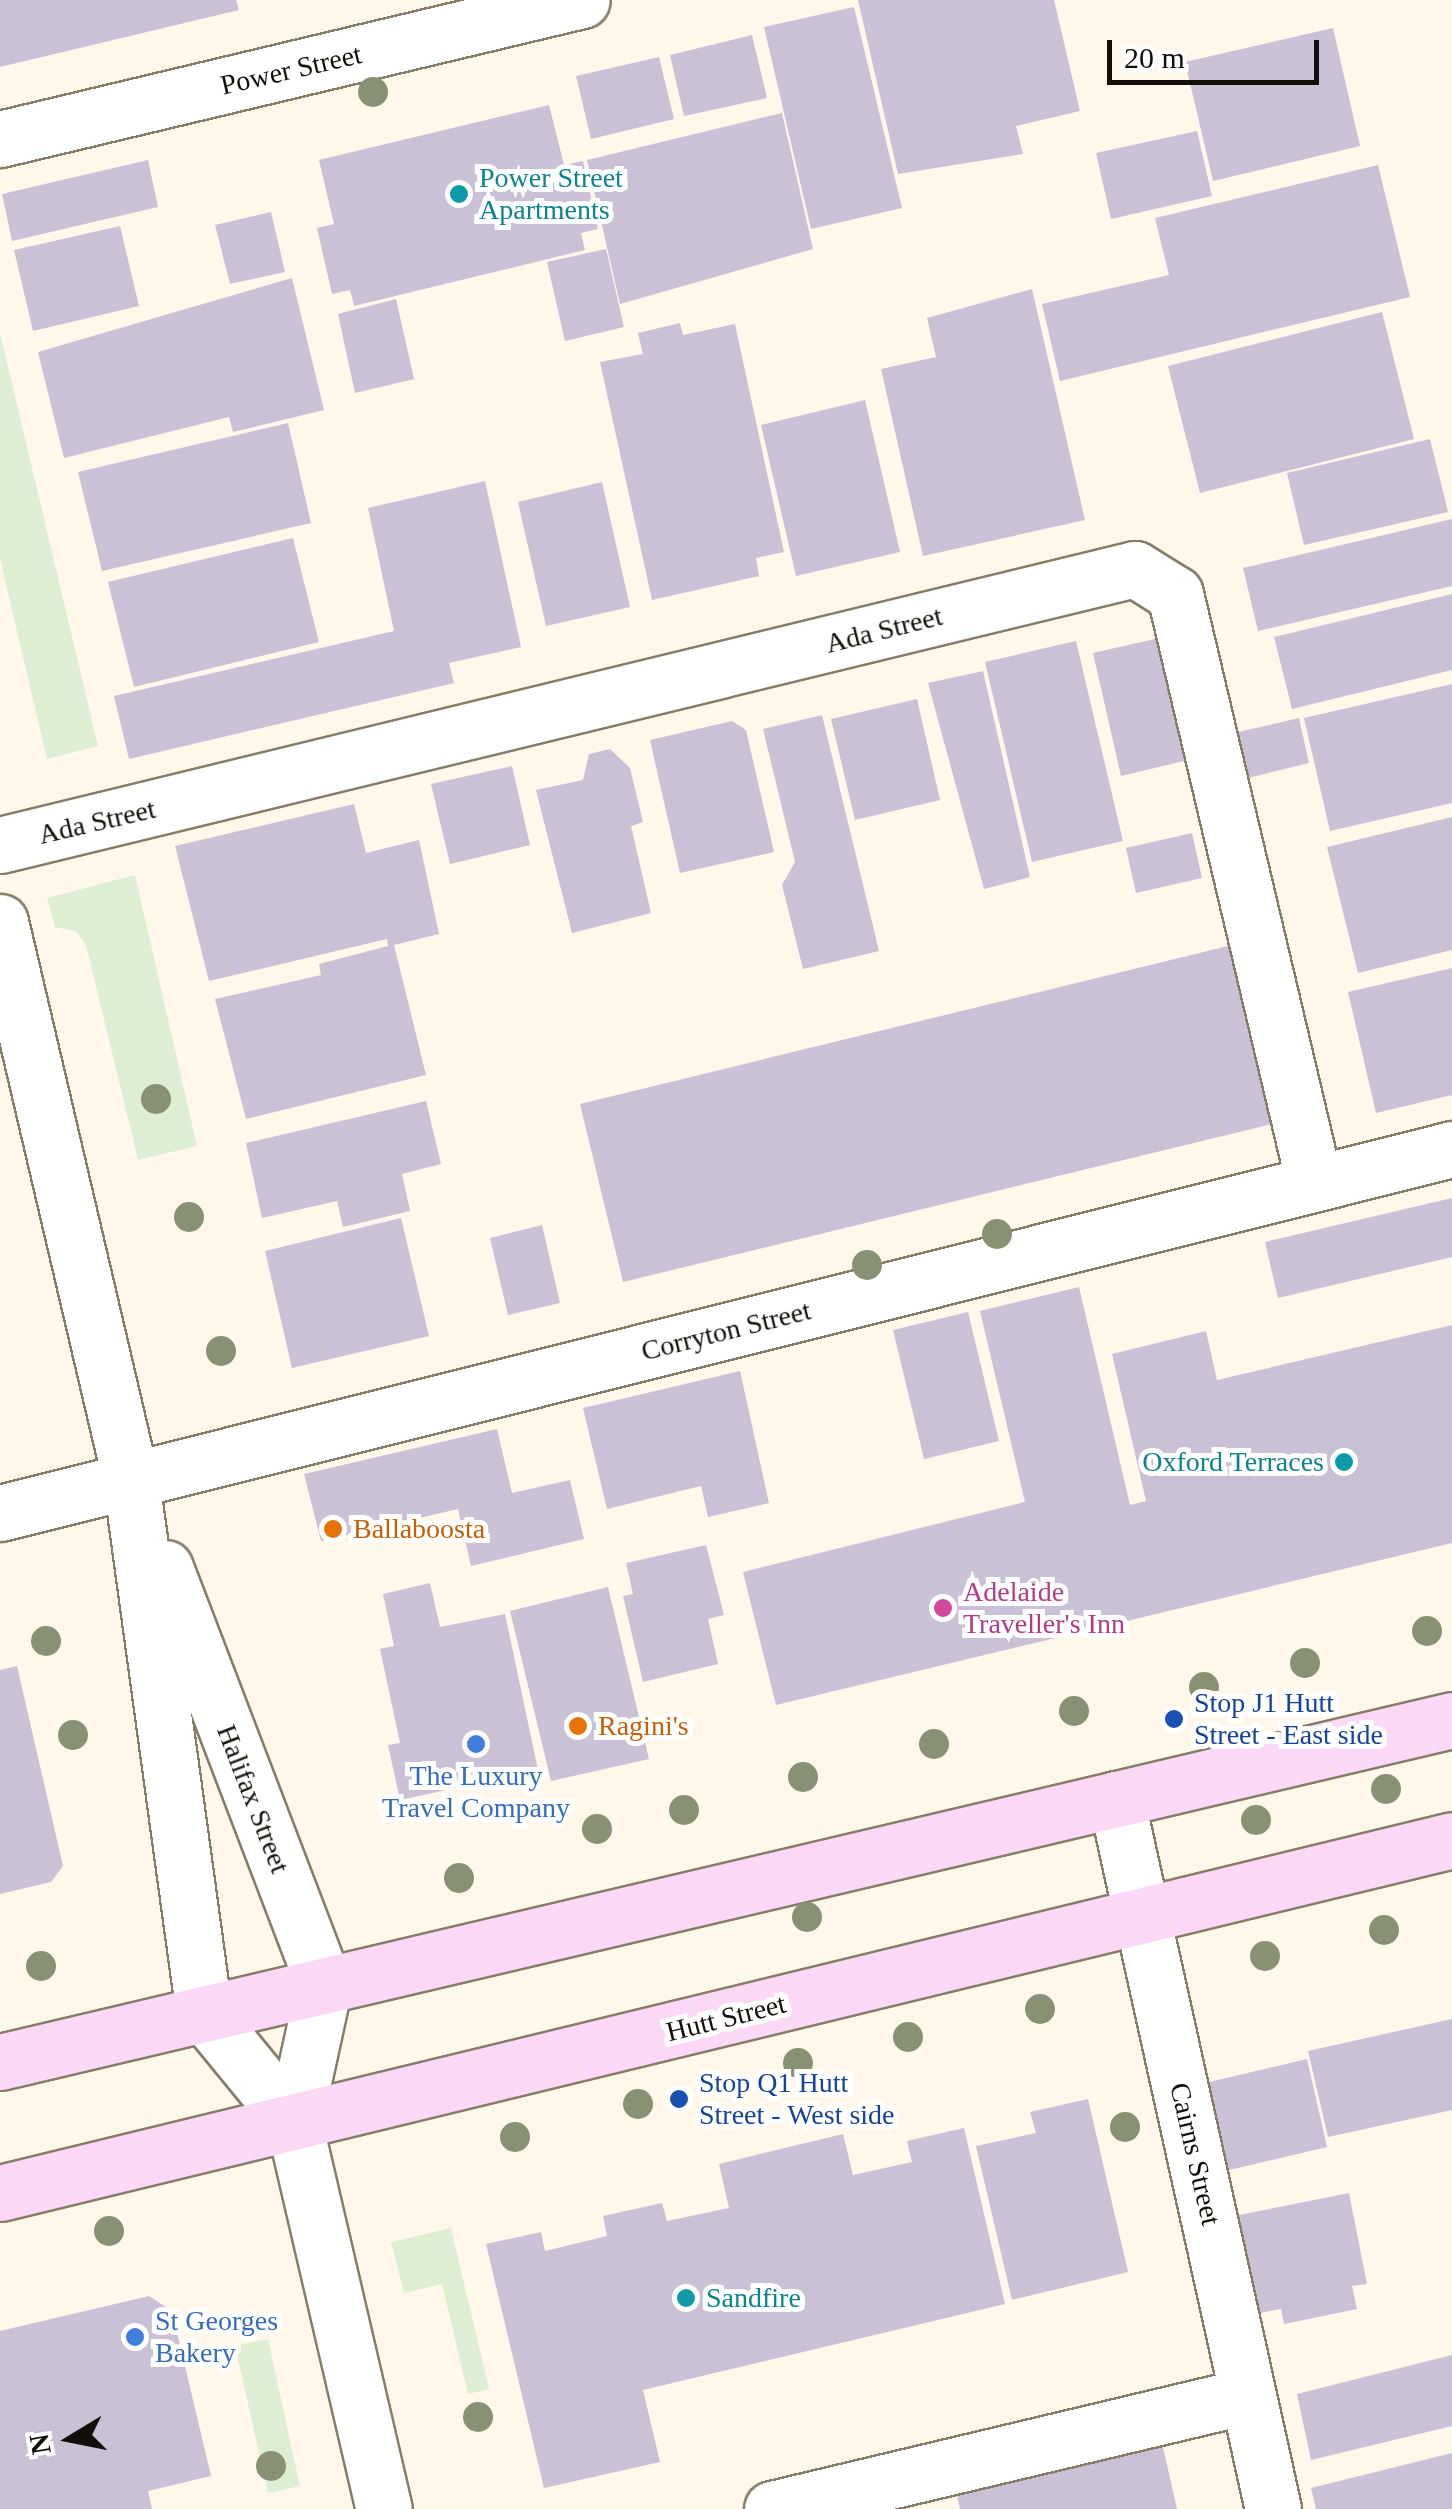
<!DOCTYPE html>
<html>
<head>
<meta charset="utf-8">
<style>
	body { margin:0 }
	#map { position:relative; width:1452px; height:2509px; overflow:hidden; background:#fef7ea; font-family:Georgia,serif }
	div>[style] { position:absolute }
	.green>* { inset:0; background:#deeed3 }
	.building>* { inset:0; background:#cac1d7 }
	.roads { filter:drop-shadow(2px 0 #867d69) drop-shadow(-2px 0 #867d69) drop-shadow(0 2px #867d69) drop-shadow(0 -2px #867d69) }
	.minor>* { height:55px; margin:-27.5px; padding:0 27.5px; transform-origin:27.5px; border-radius:27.5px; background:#fff }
	.major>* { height:55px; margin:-27.5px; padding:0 27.5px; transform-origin:27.5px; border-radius:27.5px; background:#fbd9f6 }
	.trees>* { width:30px; height:30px; margin:-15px; border-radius:50%; background:#899174 }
	.dots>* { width:28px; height:28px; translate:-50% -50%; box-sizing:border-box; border:5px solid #fff; border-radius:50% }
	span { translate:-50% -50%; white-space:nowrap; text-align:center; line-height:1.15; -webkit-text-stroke:10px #fff; paint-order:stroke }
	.street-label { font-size:28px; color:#120f08 }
	.culture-label { font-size:28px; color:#0d838f }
	.left { translate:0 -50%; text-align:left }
	.right { translate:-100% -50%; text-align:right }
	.food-label { font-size:28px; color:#c56008 }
	.hotel-label { font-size:28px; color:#b23c85 }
	.transit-label { font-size:28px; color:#164399 }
	.shop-label { font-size:28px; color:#366cbe }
	.north { position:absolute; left:20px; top:2389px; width:100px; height:100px; -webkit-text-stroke:8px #fff; paint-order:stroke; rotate:260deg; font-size:28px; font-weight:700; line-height:40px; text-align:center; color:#120f08 }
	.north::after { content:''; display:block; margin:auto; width:35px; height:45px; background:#120f08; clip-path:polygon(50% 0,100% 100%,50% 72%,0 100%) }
	.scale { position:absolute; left:1107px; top:40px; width:212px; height:45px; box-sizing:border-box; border:5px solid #120f08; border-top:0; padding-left:12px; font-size:30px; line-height:35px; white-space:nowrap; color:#120f08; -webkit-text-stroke:8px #fff; paint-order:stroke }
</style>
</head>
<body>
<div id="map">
	<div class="green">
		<i style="clip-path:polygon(0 333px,98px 746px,47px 759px,0 559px)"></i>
		<i style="clip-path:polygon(135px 875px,197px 1146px,138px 1160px,86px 945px,76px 931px,55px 927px,47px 898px)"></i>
		<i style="clip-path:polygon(451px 2228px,489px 2389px,468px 2394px,442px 2284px,404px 2293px,391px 2242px)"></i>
		<i style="clip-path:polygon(268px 2339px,300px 2486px,268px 2493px,235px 2346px)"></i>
	</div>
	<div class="building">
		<i style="clip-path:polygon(0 0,236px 0,239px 10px,0 67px)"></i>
		<i style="clip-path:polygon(858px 0,1054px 0,1080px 111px,1016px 126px,1023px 154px,898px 174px)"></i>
		<i style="clip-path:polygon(854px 7px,902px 208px,811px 229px,764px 27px)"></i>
		<i style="clip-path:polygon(1333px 28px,1360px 146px,1213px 181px,1185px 62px)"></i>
		<i style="clip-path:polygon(752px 35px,767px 98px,684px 116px,670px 55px)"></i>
		<i style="clip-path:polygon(659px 57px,674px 119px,591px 139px,576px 76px)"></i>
		<i style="clip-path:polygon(549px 105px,564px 165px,583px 161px,598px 229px,581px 233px,585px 250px,354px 306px,350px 290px,332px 294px,317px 228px,334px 224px,319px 160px)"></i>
		<i style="clip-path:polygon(782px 113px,813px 249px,620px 304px,587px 160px)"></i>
		<i style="clip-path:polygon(1197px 131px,1212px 196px,1111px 219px,1096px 153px)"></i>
		<i style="clip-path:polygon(148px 160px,158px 207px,12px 241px,2px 194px)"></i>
		<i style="clip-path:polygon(1378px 165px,1410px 297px,1060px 381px,1042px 304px,1169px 275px,1155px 218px)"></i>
		<i style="clip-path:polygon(271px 212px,285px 272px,230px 284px,215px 225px)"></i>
		<i style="clip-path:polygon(120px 226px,139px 306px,33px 331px,14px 250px)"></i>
		<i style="clip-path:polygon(606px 249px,624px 327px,565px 341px,547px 262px)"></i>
		<i style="clip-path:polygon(292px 278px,324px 410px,233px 432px,229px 417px,64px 458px,38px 352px)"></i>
		<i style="clip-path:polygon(1032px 289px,1085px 520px,923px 556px,881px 369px,936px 357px,927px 318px)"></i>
		<i style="clip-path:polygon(396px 299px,414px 379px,355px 393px,338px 314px)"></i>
		<i style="clip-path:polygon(1382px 312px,1414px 439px,1200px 493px,1168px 366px)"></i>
		<i style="clip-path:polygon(680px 323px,683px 335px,735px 324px,784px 552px,756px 558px,759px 576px,652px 600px,600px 362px,643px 354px,638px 333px)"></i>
		<i style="clip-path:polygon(865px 400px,900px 552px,796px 576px,761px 425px)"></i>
		<i style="clip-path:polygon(288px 423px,311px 523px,102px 571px,78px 472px)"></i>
		<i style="clip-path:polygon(1430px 439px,1448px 512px,1304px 545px,1287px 473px)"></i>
		<i style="clip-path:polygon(485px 481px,521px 647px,449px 663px,454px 683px,129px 759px,114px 696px,394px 631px,368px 508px)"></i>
		<i style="clip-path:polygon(602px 482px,630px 607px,546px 626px,518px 502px)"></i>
		<i style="clip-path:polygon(1452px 519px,1452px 586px,1258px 631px,1243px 568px)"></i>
		<i style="clip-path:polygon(293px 538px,319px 642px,134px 687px,108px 582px)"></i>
		<i style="clip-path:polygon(1452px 594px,1452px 670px,1292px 709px,1274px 637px)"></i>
		<i style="clip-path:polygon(1159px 638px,1188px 760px,1121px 776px,1093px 653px)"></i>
		<i style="clip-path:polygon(1076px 641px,1123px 841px,1032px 862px,985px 662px)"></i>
		<i style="clip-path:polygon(983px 671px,1030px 877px,984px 889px,928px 683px)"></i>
		<i style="clip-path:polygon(1452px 684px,1452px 803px,1330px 831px,1304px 718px)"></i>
		<i style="clip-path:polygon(917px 699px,940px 800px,855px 820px,831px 719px)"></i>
		<i style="clip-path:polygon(822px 715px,879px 951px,803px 969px,782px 885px,795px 862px,763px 729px)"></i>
		<i style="clip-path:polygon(1299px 718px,1309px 763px,1244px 779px,1234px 733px)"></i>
		<i style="clip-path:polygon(732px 721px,746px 730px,774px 852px,680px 873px,650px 740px)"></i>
		<i style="clip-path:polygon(610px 749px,630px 768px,643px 822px,631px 826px,651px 913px,572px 933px,536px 790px,583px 780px,589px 754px)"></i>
		<i style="clip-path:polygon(512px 766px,530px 845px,450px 864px,431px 784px)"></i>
		<i style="clip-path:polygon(354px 804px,366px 853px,419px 840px,439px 934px,394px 945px,426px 1075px,246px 1119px,215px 999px,321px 975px,319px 964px,388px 946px,387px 939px,209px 981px,175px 846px)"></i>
		<i style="clip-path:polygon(1452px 817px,1452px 950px,1358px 973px,1327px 847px)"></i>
		<i style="clip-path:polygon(1192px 833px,1202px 878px,1136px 893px,1126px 848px)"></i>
		<i style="clip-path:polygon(1228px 946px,1272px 1124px,623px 1282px,580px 1104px)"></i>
		<i style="clip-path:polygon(1452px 968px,1452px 1095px,1376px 1113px,1348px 992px)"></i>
		<i style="clip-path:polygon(426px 1101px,441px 1164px,402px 1174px,410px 1211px,343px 1227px,337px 1201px,262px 1218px,246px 1143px)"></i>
		<i style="clip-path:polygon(1452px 1198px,1452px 1257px,1278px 1298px,1265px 1242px)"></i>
		<i style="clip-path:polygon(401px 1218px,429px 1336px,292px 1368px,265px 1251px)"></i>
		<i style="clip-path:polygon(542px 1225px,560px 1303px,508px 1315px,490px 1238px)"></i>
		<i style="clip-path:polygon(1079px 1287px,1130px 1505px,1146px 1501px,1112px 1354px,1206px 1331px,1217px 1380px,1452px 1325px,1452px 1543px,776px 1705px,743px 1572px,1025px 1502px,980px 1311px)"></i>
		<i style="clip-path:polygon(968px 1312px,999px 1441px,924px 1459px,893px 1330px)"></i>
		<i style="clip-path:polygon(740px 1371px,769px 1503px,708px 1517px,701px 1486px,607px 1509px,583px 1408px)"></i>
		<i style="clip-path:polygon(497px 1429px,512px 1493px,570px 1480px,584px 1539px,471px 1566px,458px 1509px,321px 1541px,304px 1474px)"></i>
		<i style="clip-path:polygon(706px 1545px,724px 1615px,708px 1619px,718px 1664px,643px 1682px,623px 1596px,633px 1594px,626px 1563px)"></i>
		<i style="clip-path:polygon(430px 1583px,440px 1627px,505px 1614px,538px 1770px,400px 1800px,388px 1745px,400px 1743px,380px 1649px,394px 1646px,383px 1594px)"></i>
		<i style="clip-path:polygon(608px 1587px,649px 1759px,551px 1781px,510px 1611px)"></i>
		<i style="clip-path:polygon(17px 1666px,63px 1866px,51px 1882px,0 1894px,0 1670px)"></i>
		<i style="clip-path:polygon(1452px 2019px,1452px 2110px,1328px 2137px,1308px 2051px)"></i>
		<i style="clip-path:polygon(1307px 2059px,1327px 2147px,1225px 2171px,1205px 2083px)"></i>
		<i style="clip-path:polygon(1088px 2099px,1128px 2272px,1012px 2300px,976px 2146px,1036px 2133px,1030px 2112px)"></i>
		<i style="clip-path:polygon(964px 2128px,1005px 2304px,643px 2390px,660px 2462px,544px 2488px,486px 2244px,541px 2232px,545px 2251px,607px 2236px,603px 2216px,662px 2203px,667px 2221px,729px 2208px,719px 2164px,843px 2134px,853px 2175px,912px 2162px,907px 2141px)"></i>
		<i style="clip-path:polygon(1349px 2193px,1367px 2284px,1352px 2286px,1357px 2309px,1284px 2324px,1281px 2309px,1254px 2314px,1234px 2216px)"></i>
		<i style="clip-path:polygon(149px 2296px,172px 2311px,211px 2476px,148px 2491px,152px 2509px,0 2509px,0 2331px)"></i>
		<i style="clip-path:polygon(1452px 2355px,1452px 2426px,1311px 2460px,1297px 2394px)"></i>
		<i style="clip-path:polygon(1160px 2434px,1177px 2509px,960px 2509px,954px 2481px)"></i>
		<i style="clip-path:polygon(1452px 2453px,1452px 2509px,1316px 2509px,1311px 2488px)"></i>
	</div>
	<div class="roads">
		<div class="minor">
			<i style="left:0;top:139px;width:598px;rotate:-13.43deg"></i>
			<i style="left:0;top:845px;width:1168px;rotate:-13.67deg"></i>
			<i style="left:1135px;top:569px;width:47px;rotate:32deg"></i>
			<i style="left:1175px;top:594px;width:604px;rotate:76.7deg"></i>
			<i style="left:0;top:922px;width:574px;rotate:76.81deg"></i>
			<i style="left:131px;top:1481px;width:537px;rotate:82.19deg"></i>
			<i style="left:204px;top:2013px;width:142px;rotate:50.7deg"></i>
			<i style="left:0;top:1513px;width:1497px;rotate:-14.07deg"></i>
			<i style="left:165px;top:1568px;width:446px;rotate:69.1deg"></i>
			<i style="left:324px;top:1985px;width:141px;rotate:102.3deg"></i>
			<i style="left:294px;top:2123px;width:396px;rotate:76.9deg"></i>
			<i style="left:1116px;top:1799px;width:727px;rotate:77.53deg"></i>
			<i style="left:772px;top:2509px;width:489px;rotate:-13.4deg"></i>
		</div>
		<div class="major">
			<i style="left:0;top:2062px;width:1492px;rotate:-13.25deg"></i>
			<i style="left:0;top:2193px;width:1494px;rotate:-13.66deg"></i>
		</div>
	</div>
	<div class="trees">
		<i style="left:373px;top:92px"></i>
		<i style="left:156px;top:1099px"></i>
		<i style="left:189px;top:1217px"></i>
		<i style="left:997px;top:1234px"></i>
		<i style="left:867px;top:1265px"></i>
		<i style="left:221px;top:1351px"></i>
		<i style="left:1427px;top:1631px"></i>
		<i style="left:46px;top:1641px"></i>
		<i style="left:1305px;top:1663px"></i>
		<i style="left:1204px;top:1687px"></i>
		<i style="left:1074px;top:1711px"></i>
		<i style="left:73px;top:1735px"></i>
		<i style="left:934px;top:1744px"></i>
		<i style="left:803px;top:1777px"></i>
		<i style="left:1386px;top:1789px"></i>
		<i style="left:684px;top:1810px"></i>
		<i style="left:1256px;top:1820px"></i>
		<i style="left:597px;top:1829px"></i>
		<i style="left:459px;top:1878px"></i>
		<i style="left:807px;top:1917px"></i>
		<i style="left:1384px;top:1930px"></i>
		<i style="left:1265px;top:1956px"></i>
		<i style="left:41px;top:1966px"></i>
		<i style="left:1040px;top:2009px"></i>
		<i style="left:908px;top:2037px"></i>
		<i style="left:798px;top:2063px"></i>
		<i style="left:638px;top:2104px"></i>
		<i style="left:1125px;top:2127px"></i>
		<i style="left:515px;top:2137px"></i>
		<i style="left:109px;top:2231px"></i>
		<i style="left:478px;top:2417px"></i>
		<i style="left:271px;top:2466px"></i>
	</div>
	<div class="dots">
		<i style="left:459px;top:194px;background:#0f9aa8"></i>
		<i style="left:1344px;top:1462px;background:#0f9aa8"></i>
		<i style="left:333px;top:1529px;background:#e8710a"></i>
		<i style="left:943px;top:1608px;background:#d1479c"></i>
		<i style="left:1174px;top:1719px;background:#1a4fb4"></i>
		<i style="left:578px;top:1726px;background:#e8710a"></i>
		<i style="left:476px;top:1744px;background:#3f7fe0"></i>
		<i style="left:679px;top:2099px;background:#1a4fb4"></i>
		<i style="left:686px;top:2298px;background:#0f9aa8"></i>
		<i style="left:135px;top:2337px;background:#3f7fe0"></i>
	</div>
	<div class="street-label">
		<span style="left:291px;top:70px;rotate:-13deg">Power Street</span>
		<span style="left:884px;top:630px;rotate:-14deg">Ada Street</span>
		<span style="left:97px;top:822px;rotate:-13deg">Ada Street</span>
		<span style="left:726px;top:1331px;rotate:-14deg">Corryton Street</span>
		<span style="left:253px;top:1799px;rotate:69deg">Halifax Street</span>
		<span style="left:726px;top:2018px;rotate:-14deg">Hutt Street</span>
		<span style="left:1195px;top:2154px;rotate:77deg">Cairns Street</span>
	</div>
	<div class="culture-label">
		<span class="left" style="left:479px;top:194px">Power Street<br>Apartments</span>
		<span class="right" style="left:1324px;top:1462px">Oxford Terraces</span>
		<span class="left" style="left:706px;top:2298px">Sandfire</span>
	</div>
	<div class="food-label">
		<span class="left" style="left:353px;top:1529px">Ballaboosta</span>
		<span class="left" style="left:598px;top:1726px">Ragini's</span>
	</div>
	<div class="hotel-label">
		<span class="left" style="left:963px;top:1608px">Adelaide<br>Traveller's Inn</span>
	</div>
	<div class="transit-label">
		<span class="left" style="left:1194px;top:1719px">Stop J1 Hutt<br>Street - East side</span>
		<span class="left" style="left:699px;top:2099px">Stop Q1 Hutt<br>Street - West side</span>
	</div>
	<div class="shop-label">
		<span style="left:476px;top:1792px">The Luxury<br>Travel Company</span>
		<span class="left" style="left:155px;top:2337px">St Georges<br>Bakery</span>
	</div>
	<div class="north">N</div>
	<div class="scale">20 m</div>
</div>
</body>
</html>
